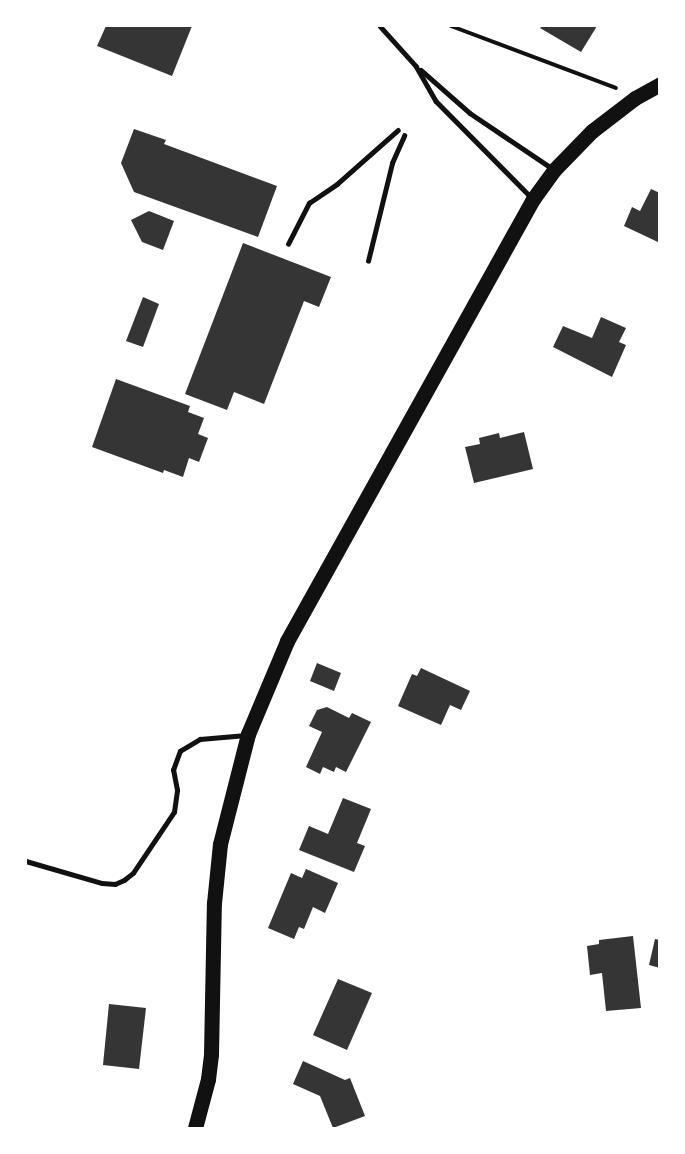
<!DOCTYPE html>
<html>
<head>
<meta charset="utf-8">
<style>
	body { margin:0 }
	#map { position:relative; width:685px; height:1154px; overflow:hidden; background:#fff; font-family:Arial,sans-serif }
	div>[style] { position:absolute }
	.building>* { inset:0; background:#353535 }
	.path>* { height:4px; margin:-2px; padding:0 2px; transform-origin:2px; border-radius:2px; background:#111 }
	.service>* { height:4.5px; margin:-2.25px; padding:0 2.25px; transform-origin:2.25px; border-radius:2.25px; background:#111 }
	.primary>* { height:15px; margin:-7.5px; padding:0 7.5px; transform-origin:7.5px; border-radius:7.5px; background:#111 }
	span { translate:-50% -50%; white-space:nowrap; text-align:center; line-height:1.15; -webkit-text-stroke:4.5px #fff; paint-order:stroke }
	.frame { position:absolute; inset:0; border:27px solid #fff; pointer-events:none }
</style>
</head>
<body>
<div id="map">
	<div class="building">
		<i style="clip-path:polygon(106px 26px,192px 26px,172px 76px,97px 46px)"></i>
		<i style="clip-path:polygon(542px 26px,597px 26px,581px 52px,540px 28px)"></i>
		<i style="clip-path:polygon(134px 129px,166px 140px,164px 144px,277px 186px,258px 237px,134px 192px,121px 163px)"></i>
		<i style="clip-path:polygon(651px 189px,660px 193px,660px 243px,624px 226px,632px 207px,640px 211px)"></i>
		<i style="clip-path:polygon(149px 211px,174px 221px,163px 250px,142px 242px,131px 220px)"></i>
		<i style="clip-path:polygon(243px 243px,331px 277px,319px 307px,304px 301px,264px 404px,234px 392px,227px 410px,185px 394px)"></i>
		<i style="clip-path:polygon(143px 297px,159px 304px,143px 347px,126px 341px)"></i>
		<i style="clip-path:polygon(601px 317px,626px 328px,619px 342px,626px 345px,612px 377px,553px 347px,563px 326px,592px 338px)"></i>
		<i style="clip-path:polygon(116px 379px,190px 406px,188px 412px,204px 418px,198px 434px,208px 438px,199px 462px,189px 458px,183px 477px,164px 470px,163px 473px,92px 447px)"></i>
		<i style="clip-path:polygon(524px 432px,533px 469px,474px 483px,465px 447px,480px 444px,479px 438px,499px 433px,500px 438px)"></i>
		<i style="clip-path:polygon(317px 663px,341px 673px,334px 691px,310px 681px)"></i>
		<i style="clip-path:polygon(421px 668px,470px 691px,461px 710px,450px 705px,441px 725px,398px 706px,412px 674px,417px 676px)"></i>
		<i style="clip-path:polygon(327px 707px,349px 718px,352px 713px,371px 722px,346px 772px,336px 767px,334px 772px,323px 767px,320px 774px,306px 767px,322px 732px,309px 726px,317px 710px)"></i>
		<i style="clip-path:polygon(343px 798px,371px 809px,357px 843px,365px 846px,354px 872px,299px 850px,309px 826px,328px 834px)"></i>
		<i style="clip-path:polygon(306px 869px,338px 883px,325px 913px,313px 907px,304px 929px,299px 927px,294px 939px,268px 928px,291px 873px,302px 878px)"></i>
		<i style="clip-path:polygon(633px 936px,641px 1008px,606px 1011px,602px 973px,590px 975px,587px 946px,599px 944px,599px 940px)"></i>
		<i style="clip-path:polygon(655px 939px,660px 940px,660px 968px,649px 965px)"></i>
		<i style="clip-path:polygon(338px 979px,372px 993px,347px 1050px,313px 1035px)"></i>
		<i style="clip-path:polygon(109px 1004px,146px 1008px,139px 1069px,103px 1065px)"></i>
		<i style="clip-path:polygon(303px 1061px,345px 1080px,350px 1078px,365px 1116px,333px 1128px,320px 1096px,293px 1084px)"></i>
	</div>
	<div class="path">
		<i style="left:451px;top:26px;width:176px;rotate:20.6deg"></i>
	</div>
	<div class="service">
		<i style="left:380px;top:26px;width:54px;rotate:48deg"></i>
		<i style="left:416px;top:66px;width:40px;rotate:60.3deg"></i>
		<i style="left:436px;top:101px;width:136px;rotate:45.3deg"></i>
		<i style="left:421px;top:70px;width:65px;rotate:41.3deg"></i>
		<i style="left:470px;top:113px;width:100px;rotate:34deg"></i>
		<i style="left:288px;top:244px;width:46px;rotate:-62.9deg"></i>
		<i style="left:309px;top:203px;width:34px;rotate:-34deg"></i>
		<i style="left:337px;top:184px;width:81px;rotate:-41.5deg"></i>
		<i style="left:368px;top:261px;width:101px;rotate:-76.2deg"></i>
		<i style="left:392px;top:163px;width:30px;rotate:-66deg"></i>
		<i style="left:26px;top:861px;width:79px;rotate:16.1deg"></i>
		<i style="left:102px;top:883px;width:13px;rotate:4deg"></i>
		<i style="left:115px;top:884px;width:10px;rotate:-24deg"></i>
		<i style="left:124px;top:880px;width:11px;rotate:-38deg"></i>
		<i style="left:133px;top:873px;width:73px;rotate:-56.1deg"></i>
		<i style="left:174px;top:812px;width:22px;rotate:-82deg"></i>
		<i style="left:177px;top:790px;width:20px;rotate:-101deg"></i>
		<i style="left:173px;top:770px;width:20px;rotate:-70deg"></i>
		<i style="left:180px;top:751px;width:23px;rotate:-31deg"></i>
		<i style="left:200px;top:739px;width:46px;rotate:-5deg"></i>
	</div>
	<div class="primary">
		<i style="left:195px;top:1128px;width:51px;rotate:-75.1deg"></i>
		<i style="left:208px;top:1079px;width:25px;rotate:-83deg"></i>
		<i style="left:211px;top:1054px;width:151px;rotate:-88.9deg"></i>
		<i style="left:214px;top:903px;width:59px;rotate:-84.2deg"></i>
		<i style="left:220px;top:844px;width:114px;rotate:-75.7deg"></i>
		<i style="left:248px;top:734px;width:101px;rotate:-67.2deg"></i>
		<i style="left:287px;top:641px;width:506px;rotate:-60.9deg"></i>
		<i style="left:533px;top:199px;width:36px;rotate:-54deg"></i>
		<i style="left:554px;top:170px;width:54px;rotate:-45.7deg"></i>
		<i style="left:592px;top:131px;width:54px;rotate:-37.5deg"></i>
		<i style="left:635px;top:98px;width:29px;rotate:-29deg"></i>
	</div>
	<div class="frame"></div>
</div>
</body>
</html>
